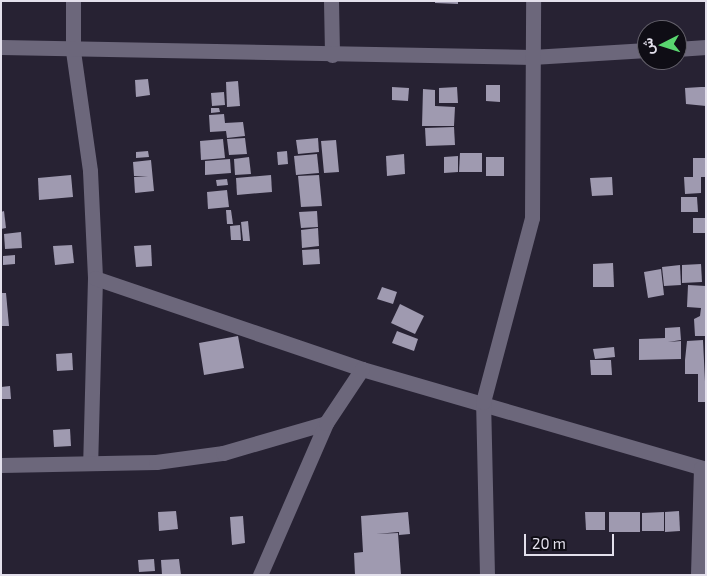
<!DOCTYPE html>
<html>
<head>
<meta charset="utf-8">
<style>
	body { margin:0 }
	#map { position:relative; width:707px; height:576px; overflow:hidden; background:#272233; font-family:"Exo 2",Vazirmatn,sans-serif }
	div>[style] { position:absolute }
	.building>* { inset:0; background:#9f9ab0 }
	.street>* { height:15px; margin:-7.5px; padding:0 7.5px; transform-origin:7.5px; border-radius:7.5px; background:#6c677b }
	span { translate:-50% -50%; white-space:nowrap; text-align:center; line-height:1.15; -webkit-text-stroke:5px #0f0d15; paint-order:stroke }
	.frame { position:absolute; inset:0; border:2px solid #e3e0ec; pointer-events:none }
	.north { position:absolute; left:637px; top:20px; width:50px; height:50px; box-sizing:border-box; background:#0f0d15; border:1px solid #64616b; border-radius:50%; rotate:265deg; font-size:14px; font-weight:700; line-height:20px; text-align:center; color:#e3e0ec }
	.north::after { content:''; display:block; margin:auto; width:18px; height:22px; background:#59d56f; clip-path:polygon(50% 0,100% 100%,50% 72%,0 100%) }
	.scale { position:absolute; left:524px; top:534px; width:90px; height:22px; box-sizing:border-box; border:2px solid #e3e0ec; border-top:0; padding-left:6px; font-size:15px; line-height:18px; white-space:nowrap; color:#e3e0ec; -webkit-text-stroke:4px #0f0d15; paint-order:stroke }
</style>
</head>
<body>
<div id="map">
	<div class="building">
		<i style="clip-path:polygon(435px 1px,458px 1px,458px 4px,435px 3px)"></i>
		<i style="clip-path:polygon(148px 79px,150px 95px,136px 97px,135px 80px)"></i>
		<i style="clip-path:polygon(238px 81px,240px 106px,227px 107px,226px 82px)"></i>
		<i style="clip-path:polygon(486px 85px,500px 85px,500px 102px,486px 101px)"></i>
		<i style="clip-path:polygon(392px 87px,409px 88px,408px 101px,392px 100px)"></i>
		<i style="clip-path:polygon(457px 87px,458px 103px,439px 103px,439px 88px)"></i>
		<i style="clip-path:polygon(701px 87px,706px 87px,706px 106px,686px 104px,685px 88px)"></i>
		<i style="clip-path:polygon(423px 89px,435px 90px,435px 106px,455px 107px,454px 126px,422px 126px)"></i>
		<i style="clip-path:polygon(224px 92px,225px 105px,212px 106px,211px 93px)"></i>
		<i style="clip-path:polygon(211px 108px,219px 108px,220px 112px,211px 113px)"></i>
		<i style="clip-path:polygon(224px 114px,225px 123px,243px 122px,245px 136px,227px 138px,226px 131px,210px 132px,209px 115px)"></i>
		<i style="clip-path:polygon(454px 127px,455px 145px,426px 146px,425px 128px)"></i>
		<i style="clip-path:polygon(245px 138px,247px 154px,229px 155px,227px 139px)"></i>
		<i style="clip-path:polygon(318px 138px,319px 152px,298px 154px,296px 140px)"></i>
		<i style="clip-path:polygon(223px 139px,225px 158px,201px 160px,200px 141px)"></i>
		<i style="clip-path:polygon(336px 140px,339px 172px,324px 173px,321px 141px)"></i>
		<i style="clip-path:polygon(148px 151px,149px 157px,136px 158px,136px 152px)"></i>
		<i style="clip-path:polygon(287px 151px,288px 164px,278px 165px,277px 152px)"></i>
		<i style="clip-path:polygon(460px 153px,482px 153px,482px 172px,459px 172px)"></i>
		<i style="clip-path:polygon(317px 154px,319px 173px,296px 175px,294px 156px)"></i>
		<i style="clip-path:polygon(404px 154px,405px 174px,387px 176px,386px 156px)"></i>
		<i style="clip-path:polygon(458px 156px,458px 172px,444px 173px,444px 157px)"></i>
		<i style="clip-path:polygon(249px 157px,251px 174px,235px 175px,234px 159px)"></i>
		<i style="clip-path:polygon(486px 157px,504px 157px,504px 176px,486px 176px)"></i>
		<i style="clip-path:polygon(693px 158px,706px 158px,706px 177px,701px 177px,701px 193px,685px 194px,684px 177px,693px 177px)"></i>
		<i style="clip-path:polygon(230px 159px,231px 173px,205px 175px,205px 161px)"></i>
		<i style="clip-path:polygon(151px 160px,154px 191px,135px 193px,134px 177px,148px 176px,134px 176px,133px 162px)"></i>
		<i style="clip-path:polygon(71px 175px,73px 197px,39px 200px,38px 178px)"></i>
		<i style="clip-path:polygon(271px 175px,272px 192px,237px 195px,236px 178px)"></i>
		<i style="clip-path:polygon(319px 175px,322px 206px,301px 207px,298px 176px)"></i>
		<i style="clip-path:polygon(612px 177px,613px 195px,592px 196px,590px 178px)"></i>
		<i style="clip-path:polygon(227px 179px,228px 185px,217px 186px,216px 180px)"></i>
		<i style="clip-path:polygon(227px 190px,229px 207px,208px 209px,207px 192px)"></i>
		<i style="clip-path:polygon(681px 197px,697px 197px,698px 212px,681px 212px)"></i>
		<i style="clip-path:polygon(226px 210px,231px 210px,233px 224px,227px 224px)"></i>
		<i style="clip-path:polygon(4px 211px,6px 228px,1px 229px,1px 212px)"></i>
		<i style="clip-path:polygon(317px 211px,318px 227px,301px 228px,299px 212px)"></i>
		<i style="clip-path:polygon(693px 218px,706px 218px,706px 233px,693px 233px)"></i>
		<i style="clip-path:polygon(248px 221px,250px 241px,243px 241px,241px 222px)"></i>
		<i style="clip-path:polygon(240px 225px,241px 240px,231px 240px,230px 226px)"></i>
		<i style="clip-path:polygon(318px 228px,319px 246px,302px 248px,301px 230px)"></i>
		<i style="clip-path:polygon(21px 232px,22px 248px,5px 249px,4px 234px)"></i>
		<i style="clip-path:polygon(72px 245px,74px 263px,55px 265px,53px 246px)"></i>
		<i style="clip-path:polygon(151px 245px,152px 266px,136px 267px,134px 246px)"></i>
		<i style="clip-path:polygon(319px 249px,320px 264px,303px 265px,302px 250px)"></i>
		<i style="clip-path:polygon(15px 255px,15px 264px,3px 265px,3px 256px)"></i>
		<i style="clip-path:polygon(613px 263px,614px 287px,593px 287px,593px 264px)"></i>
		<i style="clip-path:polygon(701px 264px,702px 282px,682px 283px,682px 265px)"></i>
		<i style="clip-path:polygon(680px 265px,681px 285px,664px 286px,662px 267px)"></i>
		<i style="clip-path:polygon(661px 269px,664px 295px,648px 298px,644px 272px)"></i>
		<i style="clip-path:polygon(688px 285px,706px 286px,706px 336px,695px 336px,694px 319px,700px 316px,701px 308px,687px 307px)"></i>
		<i style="clip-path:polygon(382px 287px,397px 292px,393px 304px,377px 299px)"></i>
		<i style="clip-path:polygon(1px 293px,6px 293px,9px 326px,1px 326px)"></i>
		<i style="clip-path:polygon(400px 304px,424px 316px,415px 334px,391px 323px)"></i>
		<i style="clip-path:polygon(680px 327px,681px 340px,668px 342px,681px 341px,681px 359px,639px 360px,639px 339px,665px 338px,665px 328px)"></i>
		<i style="clip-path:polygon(397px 331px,418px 339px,414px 351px,392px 343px)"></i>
		<i style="clip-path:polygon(238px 336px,244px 368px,204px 375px,199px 343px)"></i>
		<i style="clip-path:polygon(703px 340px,706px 402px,698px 402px,698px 374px,685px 374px,685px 360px,687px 341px)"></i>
		<i style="clip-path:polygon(614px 347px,615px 357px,595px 359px,593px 349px)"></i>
		<i style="clip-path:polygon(72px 353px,73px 370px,57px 371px,56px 354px)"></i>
		<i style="clip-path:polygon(590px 360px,611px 360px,612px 375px,591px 375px)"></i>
		<i style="clip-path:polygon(10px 386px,11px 399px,1px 399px,1px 387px)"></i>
		<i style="clip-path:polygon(70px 429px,71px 446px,54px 447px,53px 430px)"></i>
		<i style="clip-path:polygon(176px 511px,178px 529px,159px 531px,158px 512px)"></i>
		<i style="clip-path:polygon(679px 511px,680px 531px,665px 532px,665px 512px)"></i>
		<i style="clip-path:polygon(408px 512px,410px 534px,399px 535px,399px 532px,376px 534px,398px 533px,401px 575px,355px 575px,354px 553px,363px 552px,361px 516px)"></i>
		<i style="clip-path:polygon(585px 512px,605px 512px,605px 530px,586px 530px)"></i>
		<i style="clip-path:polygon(609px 512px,640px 512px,640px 532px,609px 532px)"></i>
		<i style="clip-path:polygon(664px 512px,664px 531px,642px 531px,642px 513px)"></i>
		<i style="clip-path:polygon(243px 516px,245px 543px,232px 545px,230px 517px)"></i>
		<i style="clip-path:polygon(154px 559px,155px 571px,139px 572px,138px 560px)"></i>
		<i style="clip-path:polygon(179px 559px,181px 575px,162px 575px,161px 560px)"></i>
	</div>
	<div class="street">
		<i style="left:73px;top:1px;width:50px;rotate:90deg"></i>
		<i style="left:73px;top:51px;width:121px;rotate:81.9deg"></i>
		<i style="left:90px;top:171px;width:107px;rotate:87.3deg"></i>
		<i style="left:95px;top:278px;width:185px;rotate:91.5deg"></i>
		<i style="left:331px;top:1px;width:54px;rotate:88.9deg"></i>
		<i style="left:1px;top:47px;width:531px;rotate:1.08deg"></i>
		<i style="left:532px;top:57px;width:115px;rotate:-3.5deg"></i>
		<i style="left:677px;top:49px;width:29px;rotate:-4deg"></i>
		<i style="left:95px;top:278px;width:282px;rotate:18.8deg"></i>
		<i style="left:362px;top:369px;width:358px;rotate:16.2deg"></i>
		<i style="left:1px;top:465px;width:155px;rotate:-1.1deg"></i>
		<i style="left:156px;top:462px;width:68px;rotate:-7.7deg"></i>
		<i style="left:223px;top:453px;width:107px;rotate:-16.2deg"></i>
		<i style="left:260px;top:575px;width:166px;rotate:-66.5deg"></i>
		<i style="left:326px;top:423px;width:65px;rotate:-56.3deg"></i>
		<i style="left:487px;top:575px;width:173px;rotate:-91.3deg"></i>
		<i style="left:483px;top:402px;width:190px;rotate:-75.1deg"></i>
		<i style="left:532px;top:218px;width:217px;rotate:-89.7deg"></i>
		<i style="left:698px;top:575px;width:107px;rotate:-88.4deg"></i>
	</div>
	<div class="frame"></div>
	<div class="north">ش</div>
	<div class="scale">20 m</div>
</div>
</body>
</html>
